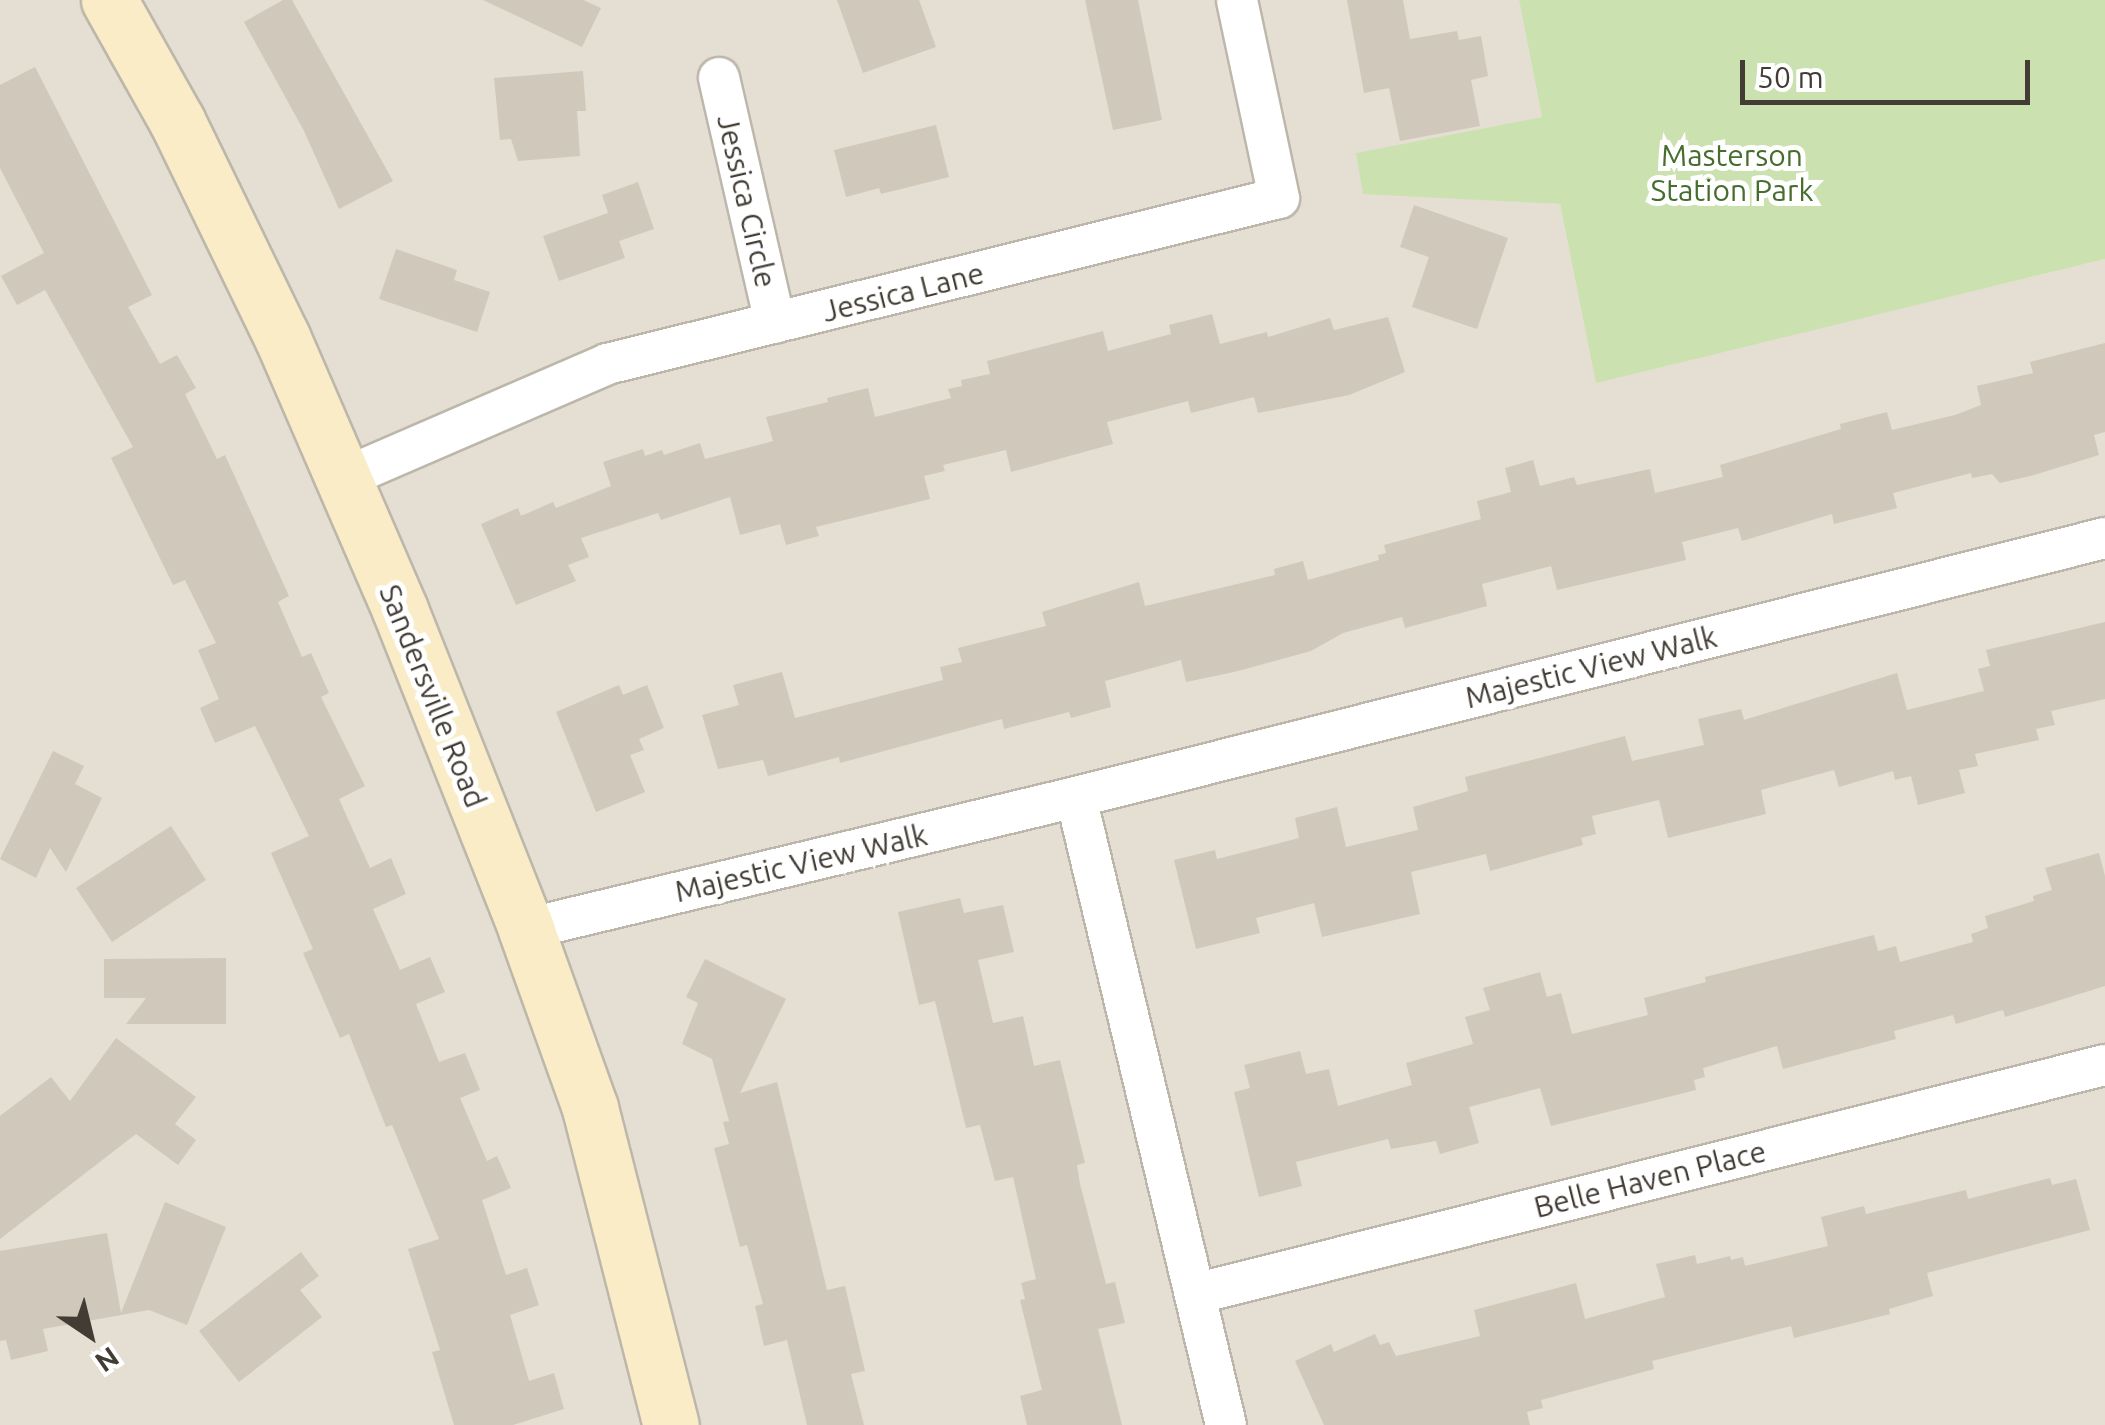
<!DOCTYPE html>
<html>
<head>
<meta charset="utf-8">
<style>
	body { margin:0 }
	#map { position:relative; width:2105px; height:1425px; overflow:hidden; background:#f0ece4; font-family:Ubuntu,sans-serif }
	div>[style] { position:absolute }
	.residential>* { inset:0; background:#e4ded3 }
	.green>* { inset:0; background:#cbe1b0 }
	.building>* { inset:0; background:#d0c8bb }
	.roads { filter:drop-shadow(2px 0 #bdb7ab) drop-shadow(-2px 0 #bdb7ab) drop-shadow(0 2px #bdb7ab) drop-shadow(0 -2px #bdb7ab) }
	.street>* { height:40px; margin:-20px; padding:0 20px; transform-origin:20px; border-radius:20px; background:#fff }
	.secondary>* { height:55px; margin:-27.5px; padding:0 27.5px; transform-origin:27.5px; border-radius:27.5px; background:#f9ecc6 }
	span { translate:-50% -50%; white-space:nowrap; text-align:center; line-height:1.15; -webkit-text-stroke:10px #fff; paint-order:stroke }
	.park-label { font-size:30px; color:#466d2e }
	.street-label { font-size:30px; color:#423c35 }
	.north { position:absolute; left:40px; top:1285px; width:100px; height:100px; -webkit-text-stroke:8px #fff; paint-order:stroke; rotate:145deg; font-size:28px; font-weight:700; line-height:40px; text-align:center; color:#423c35 }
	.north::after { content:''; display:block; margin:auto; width:35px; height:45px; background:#423c35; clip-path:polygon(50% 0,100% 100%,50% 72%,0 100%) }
	.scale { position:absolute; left:1740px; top:60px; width:290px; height:45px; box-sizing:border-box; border:5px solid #423c35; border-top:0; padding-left:12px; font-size:30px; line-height:35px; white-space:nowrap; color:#423c35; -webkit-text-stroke:8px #fff; paint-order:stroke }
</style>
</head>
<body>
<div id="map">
	<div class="residential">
		<i style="clip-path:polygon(0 0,1519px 0,1542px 117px,1357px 153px,1363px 193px,1560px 204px,1596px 382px,2105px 259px,2105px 1425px,0 1425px)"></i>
	</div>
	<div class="green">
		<i style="clip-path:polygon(1519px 0,2105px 0,2105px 259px,1596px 383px,1560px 204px,1363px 194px,1356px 153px,1542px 117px)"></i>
	</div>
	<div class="building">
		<i style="clip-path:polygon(283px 0,292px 0,393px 181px,339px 209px,304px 131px,244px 22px)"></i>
		<i style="clip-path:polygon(483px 0,583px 0,601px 8px,582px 47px)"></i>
		<i style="clip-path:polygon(837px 0,919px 0,936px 47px,863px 73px)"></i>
		<i style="clip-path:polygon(1085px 0,1138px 0,1162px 120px,1113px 130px)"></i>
		<i style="clip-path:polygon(1347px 0,1403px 0,1410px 39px,1457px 31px,1459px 40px,1481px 36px,1488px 76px,1471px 80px,1480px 126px,1400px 141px,1389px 88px,1364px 93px)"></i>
		<i style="clip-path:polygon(35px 67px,152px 295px,128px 307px,160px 364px,177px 355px,196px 388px,185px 394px,217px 459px,225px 455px,289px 596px,278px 602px,302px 657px,311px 653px,329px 693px,321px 697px,365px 786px,339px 799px,370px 868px,391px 858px,406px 894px,373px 909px,400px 970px,430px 957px,445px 992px,416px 1004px,439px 1062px,465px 1053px,480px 1090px,460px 1098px,487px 1161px,497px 1156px,511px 1188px,482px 1200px,506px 1275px,527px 1268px,539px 1305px,510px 1315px,529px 1381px,554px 1373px,564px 1409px,513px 1425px,454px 1425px,432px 1352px,440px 1350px,408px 1249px,439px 1239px,392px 1125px,386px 1127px,349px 1034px,340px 1038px,303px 953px,313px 949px,271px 853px,309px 836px,255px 726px,215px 743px,200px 708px,219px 699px,198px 650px,216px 643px,185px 580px,173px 585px,111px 458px,133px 447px,45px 290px,17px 305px,1px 276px,44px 253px,0 168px,0 85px)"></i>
		<i style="clip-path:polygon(583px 71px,586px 111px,577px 111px,580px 156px,518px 161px,511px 139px,500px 140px,494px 78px)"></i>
		<i style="clip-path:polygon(936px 125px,949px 177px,881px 194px,879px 188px,846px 197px,834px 150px)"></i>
		<i style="clip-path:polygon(638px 182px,654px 229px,619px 241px,625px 258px,559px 281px,543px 236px,608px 213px,602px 195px)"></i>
		<i style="clip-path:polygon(1414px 205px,1508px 238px,1477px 329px,1412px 307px,1429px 257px,1400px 247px)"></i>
		<i style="clip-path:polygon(396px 249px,457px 270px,454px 280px,490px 292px,477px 332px,379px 299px)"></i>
		<i style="clip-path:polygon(1212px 314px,1220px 344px,1267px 332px,1268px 337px,1330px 318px,1334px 330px,1388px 317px,1405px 372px,1349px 395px,1258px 413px,1254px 397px,1191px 413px,1188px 401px,1107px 422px,1113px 444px,1011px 472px,1006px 450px,943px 465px,945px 471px,924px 476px,930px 499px,816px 527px,819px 536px,786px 545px,780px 524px,740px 535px,730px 497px,661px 520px,658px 513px,581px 538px,589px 557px,568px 565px,576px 581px,516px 605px,481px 524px,518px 508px,521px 516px,553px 502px,556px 508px,611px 486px,603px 462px,643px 449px,645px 456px,662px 450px,664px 455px,700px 443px,705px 459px,773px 441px,766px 417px,828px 402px,827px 398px,868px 388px,875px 417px,951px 398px,948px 389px,962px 386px,961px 380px,990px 374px,987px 361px,1103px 331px,1108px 351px,1171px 334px,1169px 325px)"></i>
		<i style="clip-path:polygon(2105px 343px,2105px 432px,2094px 435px,2099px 455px,2034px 475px,2000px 483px,1992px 474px,1972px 478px,1971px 473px,1893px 493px,1897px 508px,1834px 524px,1832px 514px,1742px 541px,1738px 528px,1682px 542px,1686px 560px,1557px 590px,1551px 566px,1482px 584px,1487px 606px,1405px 628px,1402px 617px,1343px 633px,1311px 651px,1234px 672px,1186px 682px,1181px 660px,1105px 681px,1111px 707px,1071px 718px,1069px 712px,1004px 729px,1002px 719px,840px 763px,839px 757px,768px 776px,763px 760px,718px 769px,702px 715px,739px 705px,733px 685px,782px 672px,795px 718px,943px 680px,940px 667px,962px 662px,958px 648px,1046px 626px,1042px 612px,1139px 582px,1145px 606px,1275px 575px,1274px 569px,1303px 561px,1308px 580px,1379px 560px,1378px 555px,1386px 553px,1384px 545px,1481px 519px,1477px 501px,1511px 492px,1505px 468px,1533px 460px,1540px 486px,1574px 477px,1577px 485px,1650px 469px,1655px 493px,1723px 477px,1720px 465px,1841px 429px,1840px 424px,1887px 412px,1892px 430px,1955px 415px,1981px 405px,1977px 386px,2033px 373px,2030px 362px)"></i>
		<i style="clip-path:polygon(2105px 622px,2105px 699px,2051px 711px,2055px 725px,2036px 729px,2039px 740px,1975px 754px,1978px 766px,1959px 770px,1965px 793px,1918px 805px,1911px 776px,1895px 780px,1893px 771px,1839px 787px,1834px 770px,1761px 790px,1766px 814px,1668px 838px,1659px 800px,1592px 816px,1596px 834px,1581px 838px,1583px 845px,1490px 871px,1486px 854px,1411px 872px,1420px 914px,1322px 937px,1314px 903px,1256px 918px,1260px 933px,1196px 949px,1174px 860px,1215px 850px,1217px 859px,1299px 838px,1295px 818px,1337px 807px,1346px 847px,1418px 830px,1413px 807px,1468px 791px,1465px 777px,1625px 736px,1632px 761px,1704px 745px,1698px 719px,1741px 709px,1744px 720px,1897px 673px,1907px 710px,1984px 691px,1978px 669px,1990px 666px,1986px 650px)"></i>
		<i style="clip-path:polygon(619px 685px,623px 695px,647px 685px,664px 728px,639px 739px,644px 750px,630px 755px,645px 792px,596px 812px,556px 712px)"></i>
		<i style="clip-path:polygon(53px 751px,84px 766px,75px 784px,102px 798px,66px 872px,50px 848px,36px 878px,0 859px)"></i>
		<i style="clip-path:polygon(171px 826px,206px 880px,112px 942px,76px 888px)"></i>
		<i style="clip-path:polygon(2099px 853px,2105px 876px,2105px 986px,2005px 1017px,2003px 1010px,1956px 1024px,1953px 1015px,1894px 1031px,1896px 1039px,1783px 1069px,1777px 1046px,1703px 1068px,1705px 1077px,1694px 1080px,1696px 1090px,1551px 1126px,1540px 1088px,1469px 1107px,1479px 1143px,1440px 1154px,1436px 1141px,1391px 1149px,1388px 1139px,1296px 1162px,1302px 1186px,1259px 1197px,1234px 1092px,1250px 1088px,1244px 1065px,1300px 1051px,1306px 1074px,1329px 1069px,1338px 1106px,1412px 1085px,1406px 1063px,1473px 1044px,1465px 1017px,1490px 1010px,1483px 988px,1540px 972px,1547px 997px,1561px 993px,1572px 1034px,1648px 1015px,1644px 998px,1706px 982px,1705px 977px,1874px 935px,1878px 951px,1896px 946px,1900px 962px,1973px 942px,1971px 934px,1988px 928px,1985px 916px,2034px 901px,2033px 896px,2052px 890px,2045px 868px)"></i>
		<i style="clip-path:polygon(960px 898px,964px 913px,1003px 905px,1014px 952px,978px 960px,993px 1023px,1023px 1016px,1034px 1066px,1060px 1060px,1085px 1163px,1077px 1165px,1080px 1184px,1106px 1284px,1115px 1282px,1125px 1323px,1098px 1329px,1122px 1425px,1027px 1425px,1020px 1396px,1042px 1390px,1020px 1300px,1025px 1299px,1021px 1283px,1036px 1279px,1013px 1177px,995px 1181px,980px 1125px,966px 1128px,935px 1001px,919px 1005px,898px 912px)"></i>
		<i style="clip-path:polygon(226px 958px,226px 1024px,126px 1024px,146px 998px,104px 998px,104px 959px)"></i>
		<i style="clip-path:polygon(705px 959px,786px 999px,740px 1093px,777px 1082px,827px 1290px,845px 1286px,865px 1371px,851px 1374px,864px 1425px,807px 1425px,787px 1340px,764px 1346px,755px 1306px,763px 1304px,747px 1245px,740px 1247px,714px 1148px,729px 1144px,723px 1122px,729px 1121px,712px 1059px,682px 1044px,698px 1003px,686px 997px)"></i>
		<i style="clip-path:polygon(116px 1038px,196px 1097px,175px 1124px,196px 1140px,178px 1165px,136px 1134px,0 1239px,0 1116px,51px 1077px,70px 1101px)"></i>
		<i style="clip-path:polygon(2050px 1178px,2052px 1185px,2076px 1179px,2090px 1230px,1927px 1273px,1933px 1296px,1889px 1309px,1890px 1314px,1794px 1338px,1791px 1326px,1652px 1361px,1654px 1369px,1541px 1400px,1543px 1408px,1527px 1412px,1530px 1425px,1324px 1425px,1295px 1361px,1331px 1344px,1334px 1352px,1375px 1334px,1380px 1345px,1389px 1342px,1396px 1356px,1480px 1336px,1474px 1310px,1576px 1283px,1585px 1319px,1665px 1297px,1656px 1264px,1695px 1255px,1697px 1264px,1730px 1256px,1731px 1260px,1743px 1257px,1745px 1266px,1828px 1246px,1821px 1217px,1864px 1206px,1866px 1214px,1966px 1190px,1968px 1199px)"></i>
		<i style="clip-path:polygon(165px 1202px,226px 1227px,187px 1325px,149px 1310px,43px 1329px,48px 1351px,11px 1360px,6px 1340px,0 1341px,0 1251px,107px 1233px,121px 1313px)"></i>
		<i style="clip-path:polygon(301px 1252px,319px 1276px,300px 1290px,322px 1317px,239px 1382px,199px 1331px)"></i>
	</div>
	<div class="roads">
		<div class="street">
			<i style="left:719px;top:78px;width:251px;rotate:77.1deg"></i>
			<i style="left:344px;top:478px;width:287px;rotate:-23.4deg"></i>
			<i style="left:607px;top:364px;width:692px;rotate:-13.88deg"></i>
			<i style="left:1279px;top:198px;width:202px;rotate:-102deg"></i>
			<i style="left:1076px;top:797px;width:646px;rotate:76.57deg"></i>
			<i style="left:526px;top:929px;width:566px;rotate:-13.5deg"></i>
			<i style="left:1076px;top:797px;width:1061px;rotate:-14.13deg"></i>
			<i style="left:1195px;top:1294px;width:938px;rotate:-14.13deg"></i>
		</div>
		<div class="secondary">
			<i style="left:109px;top:0;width:139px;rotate:60.7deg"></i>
			<i style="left:177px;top:121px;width:240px;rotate:64.1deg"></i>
			<i style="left:282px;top:337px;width:297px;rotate:66.6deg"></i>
			<i style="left:400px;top:610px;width:343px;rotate:68.4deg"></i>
			<i style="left:526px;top:929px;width:190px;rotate:70.3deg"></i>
			<i style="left:590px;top:1108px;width:327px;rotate:75.7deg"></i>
		</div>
	</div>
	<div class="park-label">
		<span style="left:1732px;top:172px">Masterson<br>Station Park</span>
	</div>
	<div class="street-label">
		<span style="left:747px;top:201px;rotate:77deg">Jessica Circle</span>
		<span style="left:903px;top:292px;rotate:-14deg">Jessica Lane</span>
		<span style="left:1591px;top:667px;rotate:-14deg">Majestic View Walk</span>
		<span style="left:433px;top:696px;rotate:68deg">Sandersville Road</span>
		<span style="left:801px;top:863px;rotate:-13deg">Majestic View Walk</span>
		<span style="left:1650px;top:1179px;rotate:-14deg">Belle Haven Place</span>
	</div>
	<div class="north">N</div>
	<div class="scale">50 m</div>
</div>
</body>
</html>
